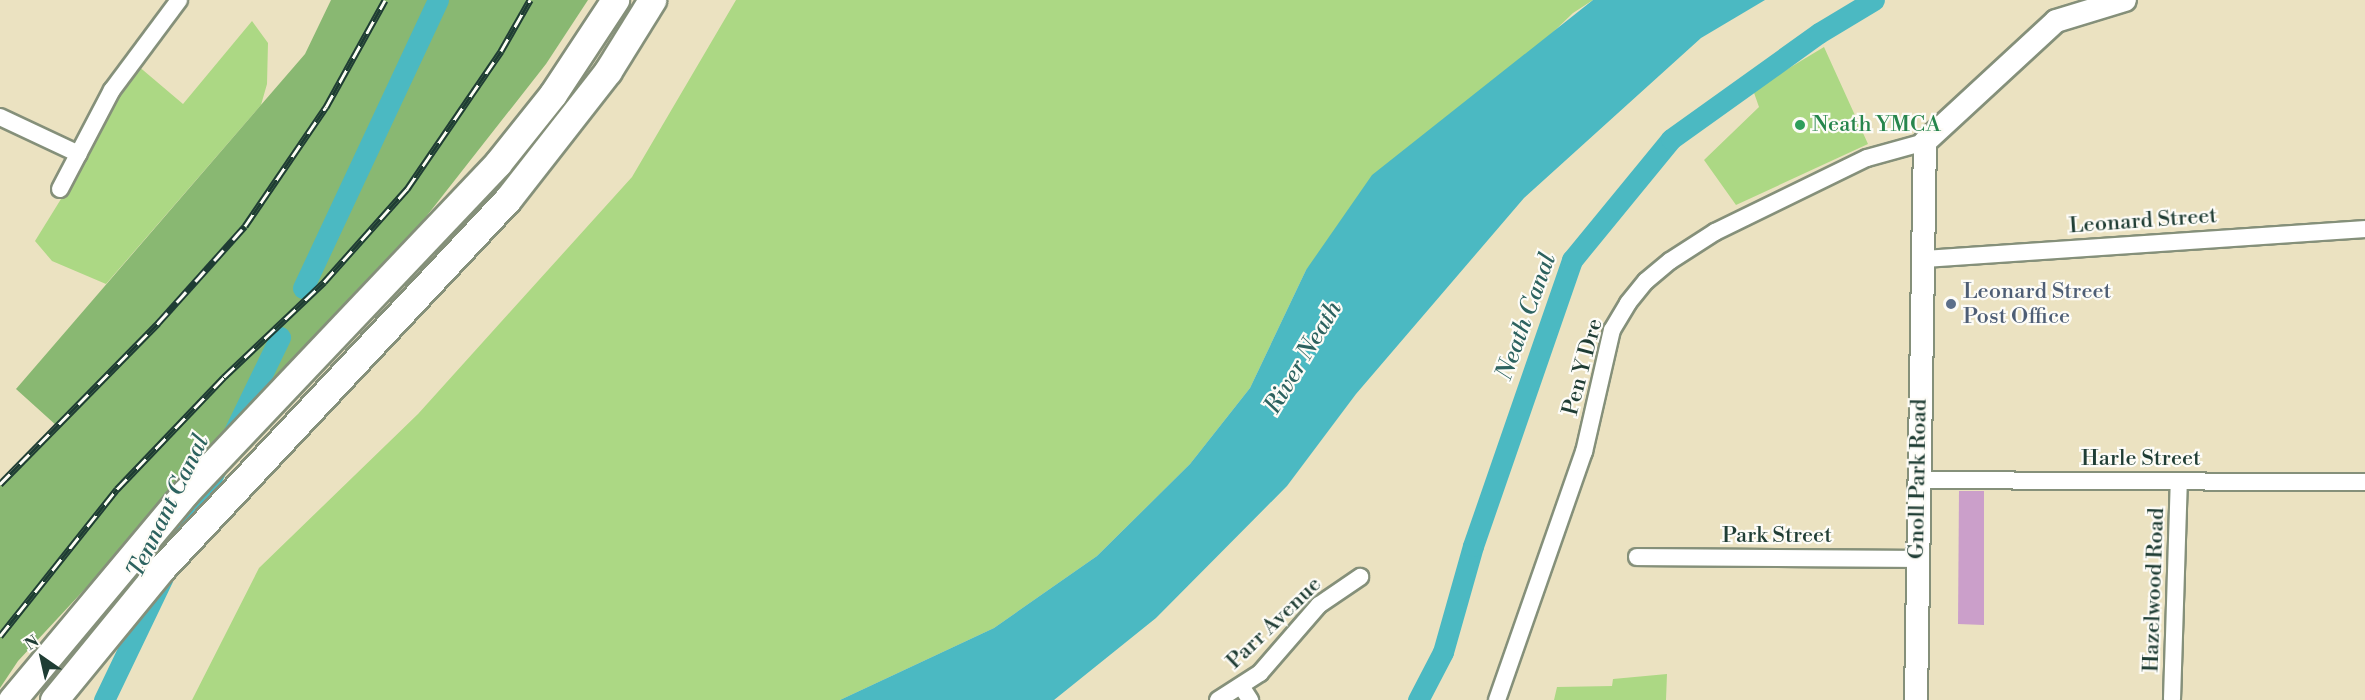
<!DOCTYPE html>
<html>
<head>
<meta charset="utf-8">
<style>
	body { margin:0 }
	#map { position:relative; width:2365px; height:700px; overflow:hidden; background:#ebe2c1; font-family:"Libre Bodoni",serif }
	div>[style] { position:absolute }
	.green>* { inset:0; background:#acd884 }
	.forest>* { inset:0; background:#89b872 }
	.water>* { inset:0; background:#4bb9c2 }
	.canal>* { height:21px; margin:-10.5px; padding:0 10.5px; transform-origin:10.5px; border-radius:10.5px; background:#4bb9c2 }
	.building>* { inset:0; background:#cb9fca }
	.roads { filter:drop-shadow(2px 0 #85907a) drop-shadow(-2px 0 #85907a) drop-shadow(0 2px #85907a) drop-shadow(0 -2px #85907a) }
	.minor>* { height:16px; margin:-8px; padding:0 8px; transform-origin:8px; border-radius:8px; background:#fff }
	.secondary>* { height:22px; margin:-11px; padding:0 11px; transform-origin:11px; border-radius:11px; background:#fff }
	.trunk>* { height:27px; margin:-13.5px; padding:0 13.5px; transform-origin:13.5px; border-radius:13.5px; background:#fff }
	.rail>* { height:7px; margin-top:-3.5px; transform-origin:0; background:repeating-linear-gradient(90deg,#fdfcf7 0 14px,#1f3d34 0 28px); box-sizing:border-box; border-block:2px solid #1f3d34 }
	.dots>* { width:16px; height:16px; translate:-50% -50%; box-sizing:border-box; border:3px solid #fdfcf7; border-radius:50% }
	span { translate:-50% -50%; white-space:nowrap; text-align:center; line-height:1.15; -webkit-text-stroke:4.5px #fdfcf7; paint-order:stroke }
	.leisure-label { font-size:22px; color:#27864d }
	.left { translate:0 -50%; text-align:left }
	.street-label { font-size:22px; color:#1f3d34 }
	.service-label { font-size:22px; color:#4e5e75 }
	.water-label { font-size:24px; color:#2c625f; font-style:italic }
	.north { position:absolute; left:12px; top:628px; width:60px; height:60px; -webkit-text-stroke:4px #fdfcf7; paint-order:stroke; rotate:326deg; font-size:16px; font-weight:700; line-height:24px; text-align:center; color:#1f3d34 }
	.north::after { content:''; display:block; margin:auto; width:21px; height:27px; background:#1f3d34; clip-path:polygon(50% 0,100% 100%,50% 72%,0 100%) }
</style>
</head>
<body>
<div id="map">
	<div class="green">
		<i style="clip-path:polygon(736px 0,1593px 0,1573px 13px,1306px 270px,1250px 388px,1190px 464px,1097px 556px,994px 628px,840px 700px,192px 700px,259px 568px,418px 414px,632px 177px)"></i>
		<i style="clip-path:polygon(252px 21px,268px 43px,267px 84px,261px 105px,106px 284px,52px 261px,35px 241px,61px 199px,93px 131px,137px 65px,183px 104px)"></i>
		<i style="clip-path:polygon(1824px 47px,1868px 144px,1736px 205px,1704px 160px,1759px 107px,1753px 90px)"></i>
		<i style="clip-path:polygon(1667px 674px,1666px 700px,1554px 700px,1557px 687px,1612px 686px,1613px 679px)"></i>
	</div>
	<div class="forest">
		<i style="clip-path:polygon(331px 0,588px 0,546px 64px,400px 250px,18px 661px,0 688px,0 486px,57px 426px,16px 389px,305px 54px)"></i>
	</div>
	<div class="water">
		<i style="clip-path:polygon(1593px 0,1765px 0,1701px 38px,1524px 198px,1356px 394px,1287px 486px,1156px 618px,1054px 700px,840px 700px,994px 628px,1097px 556px,1190px 464px,1250px 388px,1306px 270px,1372px 175px)"></i>
	</div>
	<div class="canal">
		<i style="left:303px;top:288px;width:318px;rotate:-64.9deg"></i>
		<i style="left:232px;top:436px;width:110px;rotate:-64.1deg"></i>
		<i style="left:182px;top:539px;width:80px;rotate:-64.1deg"></i>
		<i style="left:104px;top:700px;width:136px;rotate:-64.4deg"></i>
		<i style="left:1418px;top:700px;width:54px;rotate:-62.5deg"></i>
		<i style="left:1443px;top:652px;width:110px;rotate:-74.2deg"></i>
		<i style="left:1473px;top:546px;width:303px;rotate:-70.9deg"></i>
		<i style="left:1572px;top:260px;width:156px;rotate:-50.7deg"></i>
		<i style="left:1671px;top:139px;width:182px;rotate:-35.6deg"></i>
		<i style="left:1819px;top:33px;width:64px;rotate:-31deg"></i>
	</div>
	<div class="building">
		<i style="clip-path:polygon(1959px 491px,1984px 491px,1984px 625px,1958px 624px)"></i>
	</div>
	<div class="roads">
		<div class="minor">
			<i style="left:0;top:117px;width:87px;rotate:25.1deg"></i>
			<i style="left:60px;top:189px;width:112px;rotate:-62.3deg"></i>
			<i style="left:112px;top:90px;width:112px;rotate:-53.3deg"></i>
			<i style="left:1925px;top:259px;width:441px;rotate:-3.9deg"></i>
			<i style="left:1917px;top:480px;width:448px;rotate:0.3deg"></i>
			<i style="left:1637px;top:557px;width:280px;rotate:0.4deg"></i>
			<i style="left:1241px;top:686px;width:17px;rotate:57deg"></i>
			<i style="left:2172px;top:699px;width:217px;rotate:-88.2deg"></i>
			<i style="left:1218px;top:700px;width:50px;rotate:-32.7deg"></i>
			<i style="left:1260px;top:673px;width:90px;rotate:-49.1deg"></i>
			<i style="left:1319px;top:605px;width:50px;rotate:-34.3deg"></i>
			<i style="left:1497px;top:700px;width:263px;rotate:-70.7deg"></i>
			<i style="left:1584px;top:452px;width:125px;rotate:-77.1deg"></i>
			<i style="left:1612px;top:330px;width:31px;rotate:-59deg"></i>
			<i style="left:1628px;top:303px;width:28px;rotate:-51deg"></i>
			<i style="left:1646px;top:281px;width:31px;rotate:-40deg"></i>
			<i style="left:1670px;top:261px;width:54px;rotate:-32.8deg"></i>
			<i style="left:1715px;top:232px;width:169px;rotate:-26deg"></i>
			<i style="left:1867px;top:158px;width:60px;rotate:-15.4deg"></i>
		</div>
		<div class="secondary">
			<i style="left:1916px;top:700px;width:558px;rotate:-89.08deg"></i>
			<i style="left:1925px;top:142px;width:178px;rotate:-42.7deg"></i>
			<i style="left:2056px;top:21px;width:72px;rotate:-16.9deg"></i>
		</div>
		<div class="trunk">
			<i style="left:12px;top:700px;width:271px;rotate:-50.1deg"></i>
			<i style="left:186px;top:492px;width:453px;rotate:-46.5deg"></i>
			<i style="left:498px;top:163px;width:88px;rotate:-51.4deg"></i>
			<i style="left:553px;top:94px;width:113px;rotate:-56.6deg"></i>
			<i style="left:54px;top:700px;width:172px;rotate:-50.7deg"></i>
			<i style="left:163px;top:567px;width:504px;rotate:-46.85deg"></i>
			<i style="left:508px;top:199px;width:162px;rotate:-52deg"></i>
			<i style="left:608px;top:71px;width:84px;rotate:-58.2deg"></i>
		</div>
	</div>
	<div class="rail">
		<i style="left:0;top:484px;width:226px;rotate:-45.5deg"></i>
		<i style="left:158px;top:323px;width:130px;rotate:-48.1deg"></i>
		<i style="left:245px;top:226px;width:144px;rotate:-55.8deg"></i>
		<i style="left:326px;top:107px;width:122px;rotate:-61.1deg"></i>
		<i style="left:0;top:636px;width:188px;rotate:-51.5deg"></i>
		<i style="left:117px;top:489px;width:155px;rotate:-46.3deg"></i>
		<i style="left:224px;top:377px;width:138px;rotate:-43.5deg"></i>
		<i style="left:324px;top:282px;width:125px;rotate:-48.3deg"></i>
		<i style="left:407px;top:189px;width:167px;rotate:-55.7deg"></i>
		<i style="left:501px;top:51px;width:59px;rotate:-60.4deg"></i>
	</div>
	<div class="dots">
		<i style="left:1800px;top:125px;background:#2e9e5b"></i>
		<i style="left:1951px;top:304px;background:#5c6f8a"></i>
	</div>
	<div class="leisure-label">
		<span class="left" style="left:1812px;top:125px">Neath YMCA</span>
	</div>
	<div class="street-label">
		<span style="left:2143px;top:221px;rotate:-4deg">Leonard Street</span>
		<span style="left:1583px;top:367px;rotate:-75deg">Pen Y Dre</span>
		<span style="left:2141px;top:459px">Harle Street</span>
		<span style="left:1918px;top:479px;rotate:-89deg">Gnoll Park Road</span>
		<span style="left:1777px;top:536px">Park Street</span>
		<span style="left:2154px;top:590px;rotate:-88deg">Hazelwood Road</span>
		<span style="left:1274px;top:623px;rotate:-44deg">Parr Avenue</span>
	</div>
	<div class="service-label">
		<span class="left" style="left:1963px;top:304px">Leonard Street<br>Post Office</span>
	</div>
	<div class="water-label">
		<span style="left:1527px;top:317px;rotate:-70deg">Neath Canal</span>
		<span style="left:1304px;top:358px;rotate:-59deg">River Neath</span>
		<span style="left:169px;top:507px;rotate:-64deg">Tennant Canal</span>
	</div>
	<div class="north">N</div>
</div>
</body>
</html>
